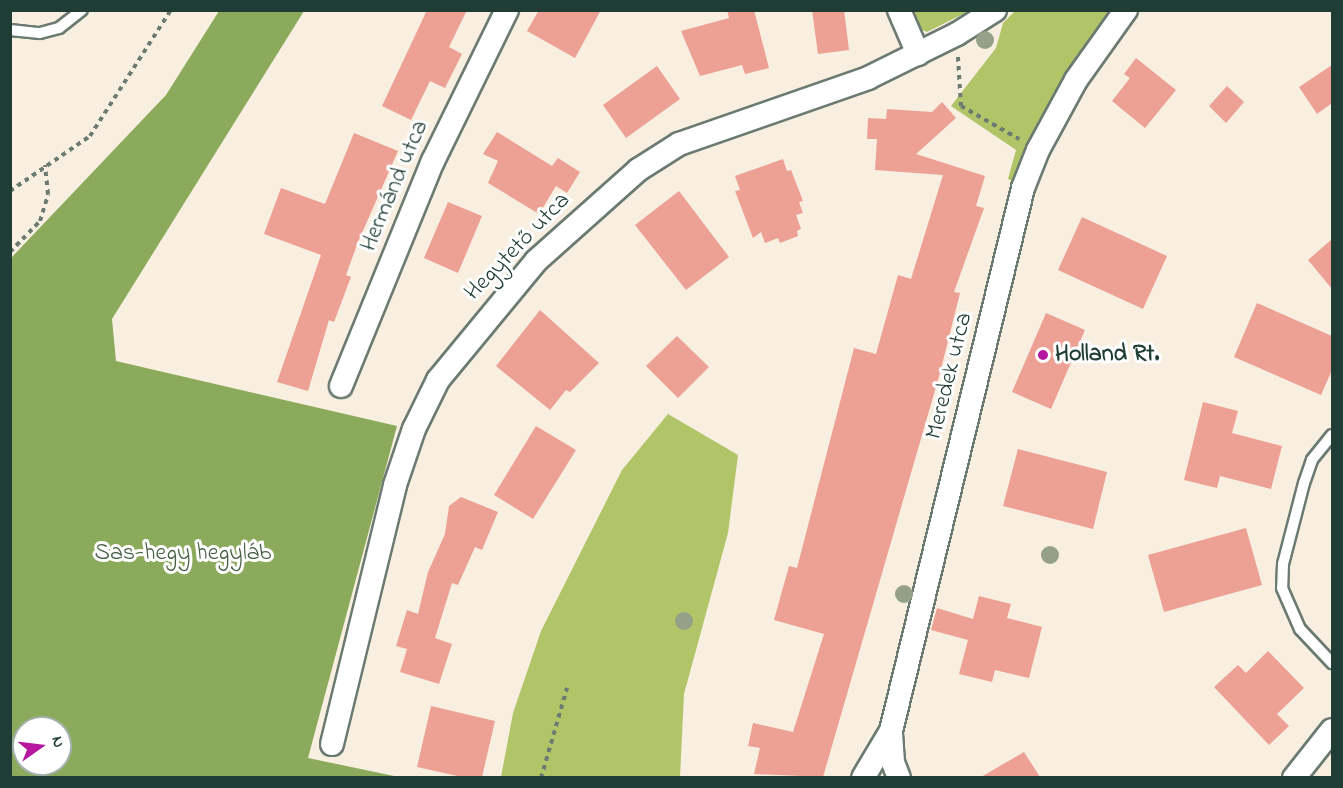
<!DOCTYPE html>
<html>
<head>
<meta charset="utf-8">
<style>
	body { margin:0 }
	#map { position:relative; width:1343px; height:788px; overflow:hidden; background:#f8efe1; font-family:"Indie Flower",sans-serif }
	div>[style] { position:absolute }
	.green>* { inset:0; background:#b1c468 }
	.forest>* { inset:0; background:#8caa5c }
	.building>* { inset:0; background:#eda094 }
	.path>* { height:4px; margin-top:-2px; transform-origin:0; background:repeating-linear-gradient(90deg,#6b7b71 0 4.5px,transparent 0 9px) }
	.roads { filter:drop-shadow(2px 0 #6b7b71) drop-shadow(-2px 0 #6b7b71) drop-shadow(0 2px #6b7b71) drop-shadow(0 -2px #6b7b71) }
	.service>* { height:10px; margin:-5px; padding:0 5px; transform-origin:5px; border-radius:5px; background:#fff }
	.minor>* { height:22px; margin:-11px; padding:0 11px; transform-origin:11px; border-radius:11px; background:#fff }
	.trees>* { width:18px; height:18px; margin:-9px; border-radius:50%; background:#95a089 }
	.dots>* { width:16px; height:16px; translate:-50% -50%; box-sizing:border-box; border:3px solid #fff; border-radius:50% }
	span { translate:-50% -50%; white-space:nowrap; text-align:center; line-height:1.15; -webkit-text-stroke:6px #fff; paint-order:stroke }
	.street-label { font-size:24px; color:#1f3d34 }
	.poi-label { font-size:24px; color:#1f3d34; font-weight:700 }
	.left { translate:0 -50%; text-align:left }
	.park-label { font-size:24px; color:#445f41 }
	.frame { position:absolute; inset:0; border:12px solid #1f3d34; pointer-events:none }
	.north { position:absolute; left:12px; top:716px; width:60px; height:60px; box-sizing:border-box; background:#fff; border:2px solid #a5b1ae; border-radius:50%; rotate:76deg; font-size:16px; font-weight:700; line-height:24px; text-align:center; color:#1f3d34 }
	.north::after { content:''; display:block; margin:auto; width:21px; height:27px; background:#b5179e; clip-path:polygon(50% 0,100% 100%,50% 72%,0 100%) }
</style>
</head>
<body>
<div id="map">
	<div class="green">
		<i style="clip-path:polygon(906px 11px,969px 11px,927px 32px,918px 28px)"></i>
		<i style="clip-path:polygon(1015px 11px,1112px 11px,1052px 97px,1018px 183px,1008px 179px,1016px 150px,951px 106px,996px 48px,1003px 23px)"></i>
		<i style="clip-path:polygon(668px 414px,738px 455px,728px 533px,684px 694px,680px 777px,501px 777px,513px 713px,541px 631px,622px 470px)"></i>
	</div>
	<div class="forest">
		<i style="clip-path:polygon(evenodd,219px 11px,304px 11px,112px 319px,116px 361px,397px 426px,308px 758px,399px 777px,11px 777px,11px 258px,166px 95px,219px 11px,24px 728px,60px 728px,60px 764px,24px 764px,24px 728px)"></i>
	</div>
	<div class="building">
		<i style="clip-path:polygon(427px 10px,467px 10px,449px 47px,462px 54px,445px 88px,430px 81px,411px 120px,382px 106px)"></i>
		<i style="clip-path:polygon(539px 10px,601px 10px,575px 58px,527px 31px)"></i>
		<i style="clip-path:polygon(727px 10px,754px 10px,769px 68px,745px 74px,742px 65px,700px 76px,681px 31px,729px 18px)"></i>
		<i style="clip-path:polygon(812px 10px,844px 10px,849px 50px,818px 54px)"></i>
		<i style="clip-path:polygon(1136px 58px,1176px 90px,1145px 128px,1112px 101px,1130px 78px,1124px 74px)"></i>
		<i style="clip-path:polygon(1332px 65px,1332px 103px,1317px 114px,1299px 87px)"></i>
		<i style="clip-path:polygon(657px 66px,680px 99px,626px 138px,603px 105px)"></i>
		<i style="clip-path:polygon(1227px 86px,1244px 102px,1226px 123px,1209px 106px)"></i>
		<i style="clip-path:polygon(942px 102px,956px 118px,916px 154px,985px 176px,976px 206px,984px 208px,954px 292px,960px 293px,940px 373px,823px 777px,754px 774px,760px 748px,748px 746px,753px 723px,793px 732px,824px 634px,774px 620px,789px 566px,797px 568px,854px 348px,876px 354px,898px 275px,911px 279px,943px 175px,875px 170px,877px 139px,867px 139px,868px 118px,886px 119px,887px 109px,932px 112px)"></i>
		<i style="clip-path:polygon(497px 132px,552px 166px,558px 158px,580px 172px,567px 193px,556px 186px,539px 214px,488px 183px,498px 161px,483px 154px)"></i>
		<i style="clip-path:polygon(354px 133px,398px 151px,358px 242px,346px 275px,351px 277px,334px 322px,329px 320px,308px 391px,277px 382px,321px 255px,264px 234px,281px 188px,325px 204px)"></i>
		<i style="clip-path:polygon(783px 159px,787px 171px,791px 170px,803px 201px,799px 202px,803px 213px,796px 215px,801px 229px,797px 231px,798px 236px,780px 243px,778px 238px,765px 243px,761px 232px,753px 238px,735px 191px,740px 190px,735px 176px)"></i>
		<i style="clip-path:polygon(679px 191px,729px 257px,686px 290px,635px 225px)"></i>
		<i style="clip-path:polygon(448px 202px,482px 216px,458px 273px,424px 258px)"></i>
		<i style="clip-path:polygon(1082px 217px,1167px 256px,1143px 309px,1058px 270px)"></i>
		<i style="clip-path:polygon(1332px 239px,1332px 289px,1308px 260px)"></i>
		<i style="clip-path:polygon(1257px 303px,1332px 336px,1332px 370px,1321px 395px,1234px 357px)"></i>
		<i style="clip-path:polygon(540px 310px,599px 363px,570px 392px,566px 390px,550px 410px,496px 366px)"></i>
		<i style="clip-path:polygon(1046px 313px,1085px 330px,1051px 409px,1012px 392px)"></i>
		<i style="clip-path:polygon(677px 336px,709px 367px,678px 398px,646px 366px)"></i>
		<i style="clip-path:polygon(1203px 402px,1238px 411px,1232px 433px,1282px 446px,1271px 489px,1220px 476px,1217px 488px,1184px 480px)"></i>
		<i style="clip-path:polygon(536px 426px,576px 450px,533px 519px,494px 495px)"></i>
		<i style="clip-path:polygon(1018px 449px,1107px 472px,1093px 529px,1003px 506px)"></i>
		<i style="clip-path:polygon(461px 497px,498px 512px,482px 550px,475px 547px,458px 585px,452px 583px,435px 638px,452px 644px,439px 684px,400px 672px,407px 649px,396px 646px,407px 610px,418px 614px,428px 572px,445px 534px,449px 506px)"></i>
		<i style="clip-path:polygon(1246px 528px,1262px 585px,1164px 612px,1148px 555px)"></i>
		<i style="clip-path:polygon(979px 596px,1011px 604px,1007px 618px,1042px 627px,1029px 678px,995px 670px,992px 682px,959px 674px,968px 640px,931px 630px,937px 608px,973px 619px)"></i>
		<i style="clip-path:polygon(1268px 651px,1304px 688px,1277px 714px,1289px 726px,1269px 745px,1214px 687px,1238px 665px,1246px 673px)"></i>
		<i style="clip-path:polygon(431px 706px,495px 721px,482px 777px,462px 777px,417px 767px)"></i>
		<i style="clip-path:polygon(1024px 752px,1040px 777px,981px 777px)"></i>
	</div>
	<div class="path">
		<i style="left:958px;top:57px;width:49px;rotate:86.5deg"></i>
		<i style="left:961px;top:106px;width:67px;rotate:29.6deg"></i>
		<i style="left:10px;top:191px;width:97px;rotate:-34.5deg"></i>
		<i style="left:90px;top:136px;width:150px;rotate:-57.3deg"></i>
		<i style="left:10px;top:252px;width:43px;rotate:-45.9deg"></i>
		<i style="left:40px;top:221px;width:28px;rotate:-73deg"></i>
		<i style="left:48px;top:194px;width:29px;rotate:-96deg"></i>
		<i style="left:541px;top:778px;width:94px;rotate:-73.9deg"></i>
	</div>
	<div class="roads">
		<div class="service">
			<i style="left:10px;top:30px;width:30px;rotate:6deg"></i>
			<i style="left:40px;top:33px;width:20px;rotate:-15deg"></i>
			<i style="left:59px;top:28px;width:29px;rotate:-38deg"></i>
			<i style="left:1332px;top:435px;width:32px;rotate:129deg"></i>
			<i style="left:1312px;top:460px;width:24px;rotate:109deg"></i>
			<i style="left:1304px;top:483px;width:84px;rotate:104.5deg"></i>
			<i style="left:1283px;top:564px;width:24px;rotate:92deg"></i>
			<i style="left:1282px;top:588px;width:45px;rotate:66.3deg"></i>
			<i style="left:1300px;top:629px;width:47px;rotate:46.7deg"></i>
		</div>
		<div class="minor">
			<i style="left:899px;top:10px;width:48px;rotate:66.6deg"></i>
			<i style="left:341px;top:386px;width:243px;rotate:-67.8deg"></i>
			<i style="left:433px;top:161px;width:168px;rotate:-63.9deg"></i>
			<i style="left:332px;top:744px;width:267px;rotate:-76.3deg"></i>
			<i style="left:395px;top:485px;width:59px;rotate:-71.3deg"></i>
			<i style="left:414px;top:429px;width:55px;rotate:-63.9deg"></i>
			<i style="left:438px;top:380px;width:154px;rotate:-50.5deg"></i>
			<i style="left:536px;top:261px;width:137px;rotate:-41.7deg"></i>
			<i style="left:638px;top:170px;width:49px;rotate:-32.4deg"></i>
			<i style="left:679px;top:144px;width:200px;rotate:-19.2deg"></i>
			<i style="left:868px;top:78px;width:99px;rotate:-26.3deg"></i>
			<i style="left:957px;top:34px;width:45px;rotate:-32.3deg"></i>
			<i style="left:863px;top:778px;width:55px;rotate:-59.2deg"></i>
			<i style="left:899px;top:778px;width:17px;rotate:-111deg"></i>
			<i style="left:893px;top:762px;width:31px;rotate:-94deg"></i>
			<i style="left:891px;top:731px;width:559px;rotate:-76.34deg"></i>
			<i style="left:1023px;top:188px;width:41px;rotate:-68.5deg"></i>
			<i style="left:1038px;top:150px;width:80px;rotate:-61.5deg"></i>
			<i style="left:1076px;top:80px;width:86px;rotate:-54.5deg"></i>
			<i style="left:1294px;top:778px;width:61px;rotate:-51.6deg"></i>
		</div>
	</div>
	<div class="trees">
		<i style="left:985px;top:40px"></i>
		<i style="left:1050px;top:555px"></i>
		<i style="left:904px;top:594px"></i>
		<i style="left:684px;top:621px"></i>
	</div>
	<div class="dots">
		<i style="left:1043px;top:355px;background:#b5179e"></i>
	</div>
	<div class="street-label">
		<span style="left:395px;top:186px;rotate:-67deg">Hermánd utca</span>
		<span style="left:518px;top:247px;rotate:-46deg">Hegytető utca</span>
		<span style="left:950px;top:376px;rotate:-76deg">Meredek utca</span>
	</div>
	<div class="poi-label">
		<span class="left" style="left:1055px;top:355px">Holland Rt.</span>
	</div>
	<div class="park-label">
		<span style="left:183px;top:554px">Sas-hegy hegyláb</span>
	</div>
	<div class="frame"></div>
	<div class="north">N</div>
</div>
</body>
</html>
